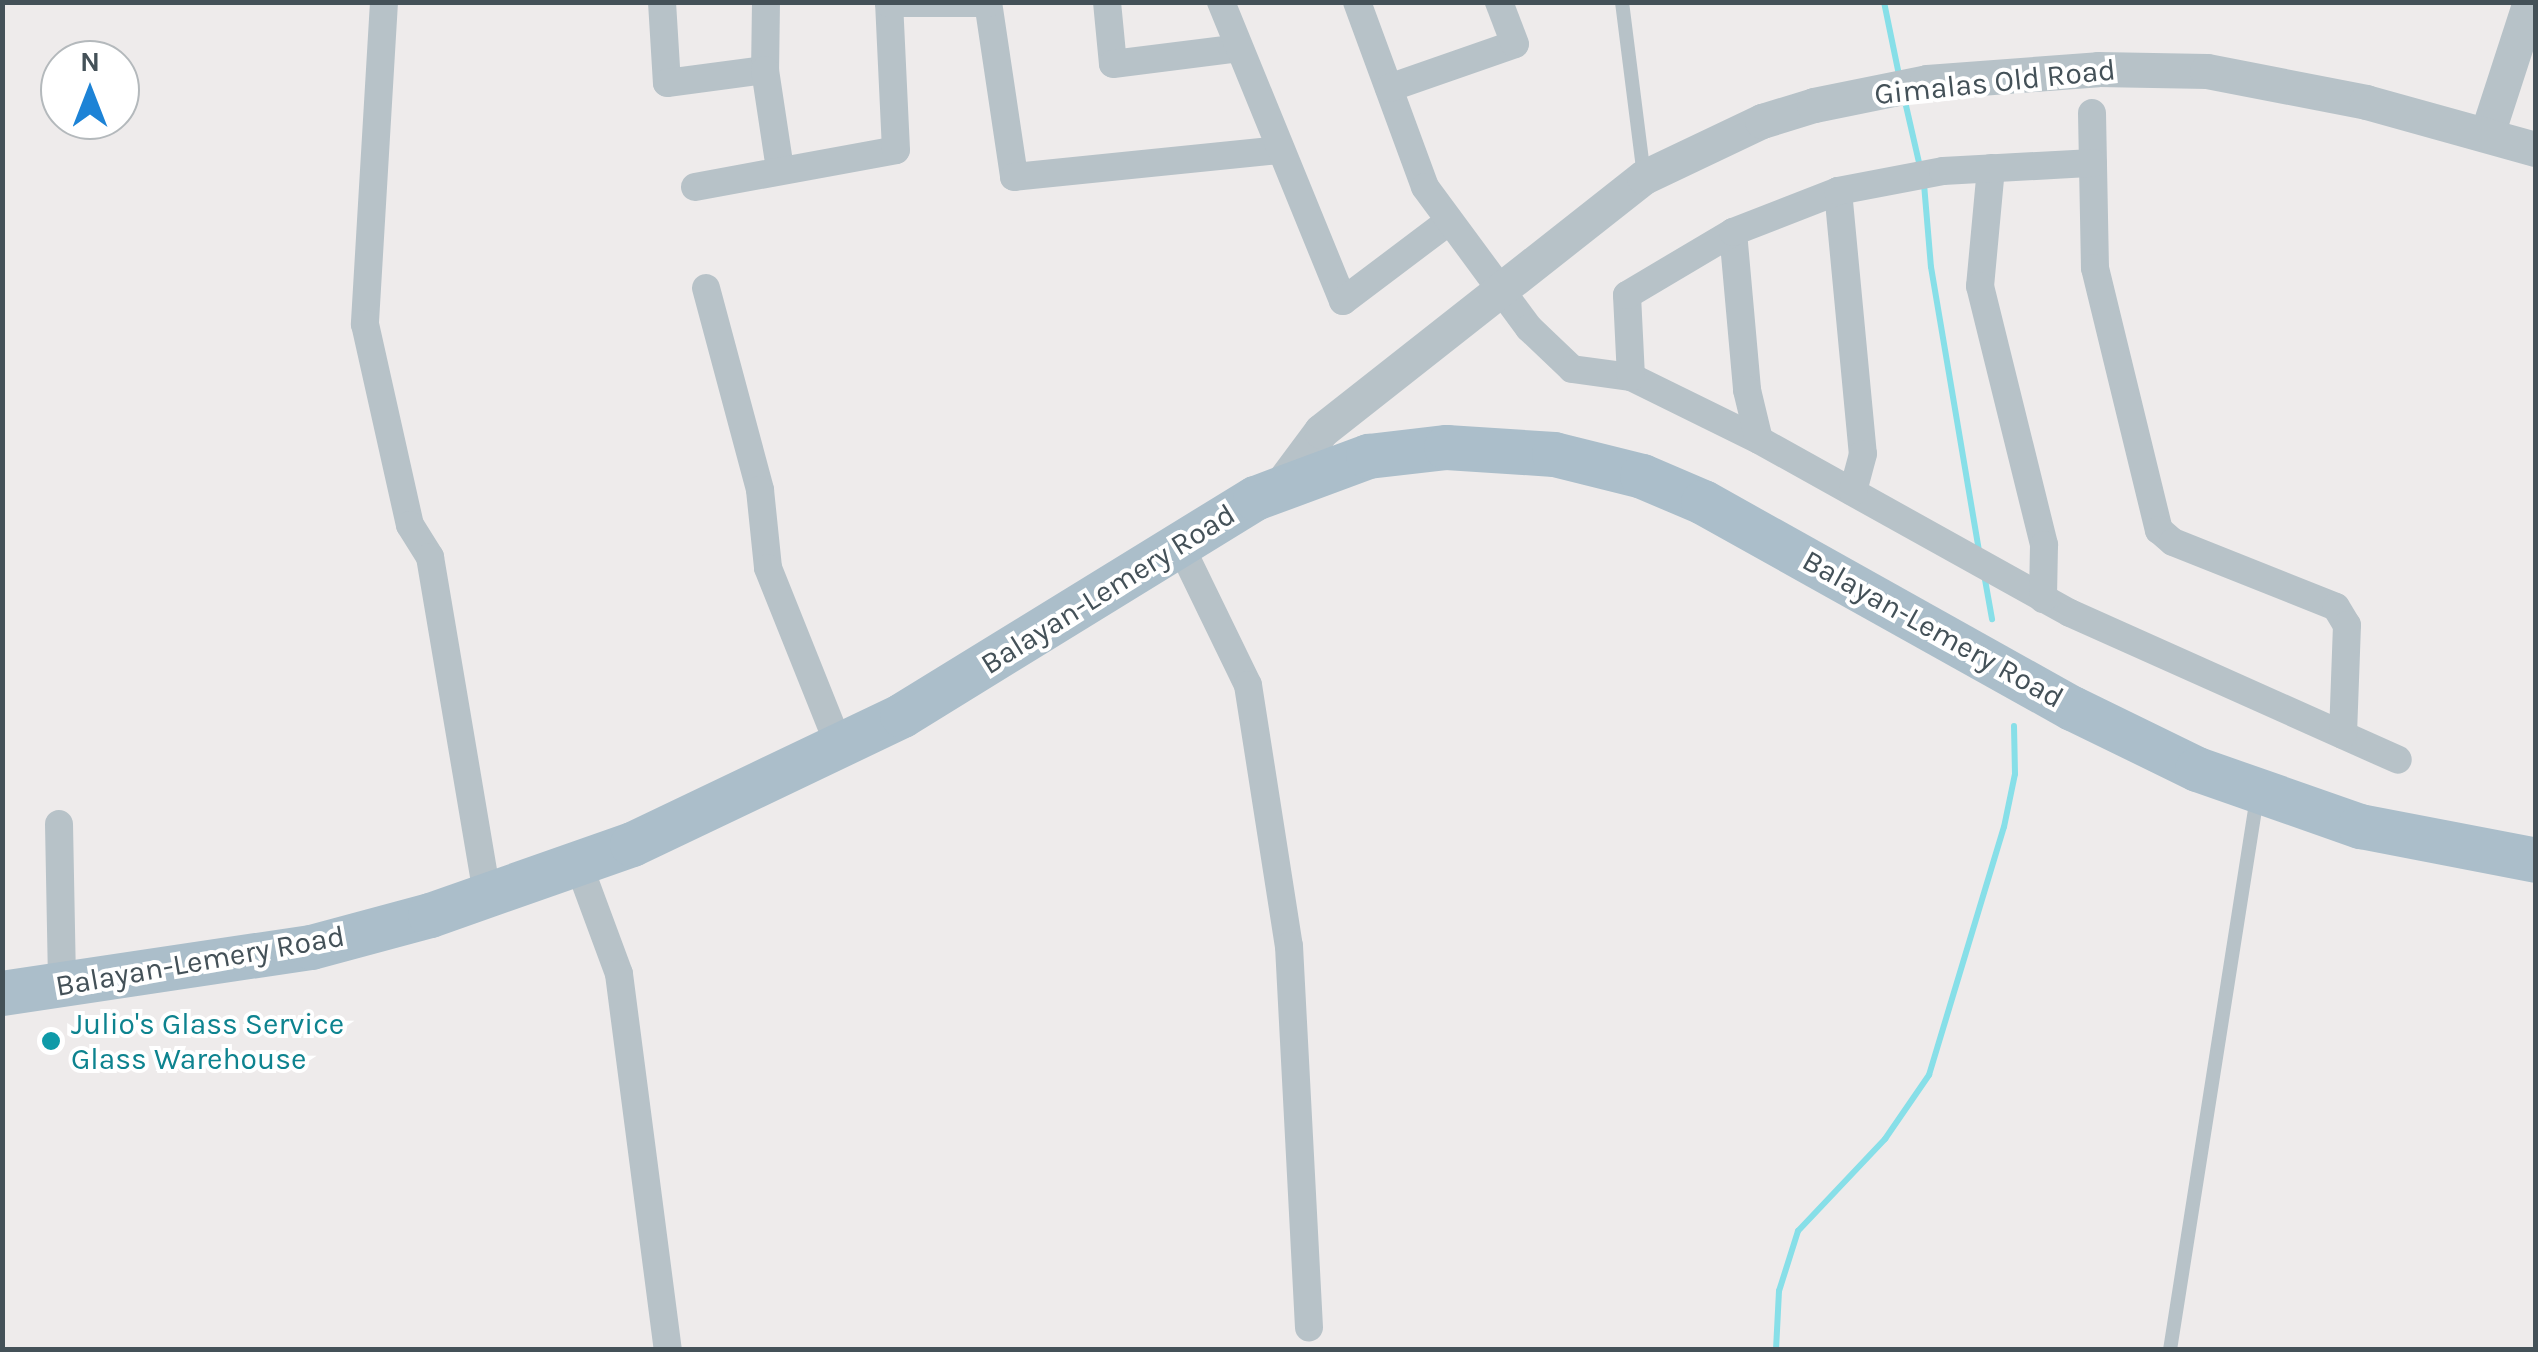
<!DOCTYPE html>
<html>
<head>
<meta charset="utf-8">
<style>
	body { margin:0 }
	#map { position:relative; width:2538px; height:1352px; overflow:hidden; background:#eeebeb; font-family:Karla,sans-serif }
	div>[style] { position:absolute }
	.stream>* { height:6px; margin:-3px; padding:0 3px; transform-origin:3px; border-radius:3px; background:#87dfe8 }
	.service>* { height:14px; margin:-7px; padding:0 7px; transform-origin:7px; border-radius:7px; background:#b7c2c8 }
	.minor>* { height:28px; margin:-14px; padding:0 14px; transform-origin:14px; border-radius:14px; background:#b7c2c8 }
	.tertiary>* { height:35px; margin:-17.5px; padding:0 17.5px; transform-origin:17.5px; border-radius:17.5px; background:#b7c2c8 }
	.primary>* { height:45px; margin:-22.5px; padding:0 22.5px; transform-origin:22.5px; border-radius:22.5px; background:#abbeca }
	.dots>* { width:28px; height:28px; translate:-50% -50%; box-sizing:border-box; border:5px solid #fff; border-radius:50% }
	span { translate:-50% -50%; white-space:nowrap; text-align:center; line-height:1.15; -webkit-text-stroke:8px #fff; paint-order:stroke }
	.street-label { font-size:30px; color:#445158 }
	.culture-label { font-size:30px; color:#0d838f }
	.left { translate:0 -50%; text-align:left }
	.frame { position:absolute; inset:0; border:5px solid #445158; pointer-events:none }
	.north { position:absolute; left:40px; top:40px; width:100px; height:100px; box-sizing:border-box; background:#fff; border:2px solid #b4b9bc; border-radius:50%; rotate:0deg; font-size:28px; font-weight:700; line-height:40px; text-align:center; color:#445158 }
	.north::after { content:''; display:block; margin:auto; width:35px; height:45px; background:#1d83d6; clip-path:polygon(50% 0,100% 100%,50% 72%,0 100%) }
</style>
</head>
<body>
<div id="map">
	<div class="stream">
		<i style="left:1884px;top:2px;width:75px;rotate:78.4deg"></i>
		<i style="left:1904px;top:97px;width:72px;rotate:77.1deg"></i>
		<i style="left:1924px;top:184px;width:83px;rotate:85.2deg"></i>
		<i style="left:1931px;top:267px;width:289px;rotate:80.4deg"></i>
		<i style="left:1984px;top:574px;width:46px;rotate:79.9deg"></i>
		<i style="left:1776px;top:1350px;width:59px;rotate:-87.1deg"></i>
		<i style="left:1779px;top:1291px;width:63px;rotate:-72.4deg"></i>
		<i style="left:1798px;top:1231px;width:127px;rotate:-46.6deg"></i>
		<i style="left:1885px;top:1139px;width:78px;rotate:-55.5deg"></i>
		<i style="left:1929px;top:1075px;width:259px;rotate:-73.2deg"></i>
		<i style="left:2004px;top:827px;width:54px;rotate:-78.3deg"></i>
		<i style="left:2015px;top:774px;width:48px;rotate:-91.2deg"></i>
	</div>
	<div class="service">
		<i style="left:1622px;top:2px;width:175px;rotate:82.8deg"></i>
		<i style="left:2170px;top:1350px;width:560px;rotate:-81.06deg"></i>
	</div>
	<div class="minor">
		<i style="left:384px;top:2px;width:323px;rotate:93.4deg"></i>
		<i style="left:365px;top:324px;width:206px;rotate:77.4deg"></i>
		<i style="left:410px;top:525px;width:38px;rotate:58deg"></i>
		<i style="left:430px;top:557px;width:342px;rotate:80.4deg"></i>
		<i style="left:662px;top:2px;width:81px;rotate:86.5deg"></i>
		<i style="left:667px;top:83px;width:99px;rotate:-7.6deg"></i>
		<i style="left:766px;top:2px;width:68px;rotate:90.8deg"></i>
		<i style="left:765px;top:70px;width:100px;rotate:81.4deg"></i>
		<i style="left:988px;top:2px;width:177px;rotate:81.5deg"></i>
		<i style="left:1014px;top:177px;width:268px;rotate:-5.8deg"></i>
		<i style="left:1107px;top:2px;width:62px;rotate:84.5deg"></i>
		<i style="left:1113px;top:64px;width:127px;rotate:-7.2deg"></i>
		<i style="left:1221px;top:2px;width:323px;rotate:67.8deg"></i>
		<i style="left:1343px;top:301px;width:133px;rotate:-37deg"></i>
		<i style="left:1357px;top:2px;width:197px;rotate:69.8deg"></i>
		<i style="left:1425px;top:187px;width:175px;rotate:53.6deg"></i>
		<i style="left:1529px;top:328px;width:59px;rotate:43.6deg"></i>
		<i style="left:1572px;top:369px;width:60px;rotate:7.7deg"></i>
		<i style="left:1631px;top:377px;width:143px;rotate:26.2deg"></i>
		<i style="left:1759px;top:440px;width:356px;rotate:29.1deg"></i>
		<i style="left:2070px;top:613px;width:359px;rotate:24.1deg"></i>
		<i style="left:1389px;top:88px;width:133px;rotate:-19.2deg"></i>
		<i style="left:1515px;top:44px;width:45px;rotate:-110.9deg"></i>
		<i style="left:2092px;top:113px;width:155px;rotate:88.9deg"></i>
		<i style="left:2095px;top:268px;width:270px;rotate:76.3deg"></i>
		<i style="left:2159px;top:530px;width:18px;rotate:41deg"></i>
		<i style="left:2173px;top:542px;width:175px;rotate:21.7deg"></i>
		<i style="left:2336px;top:607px;width:21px;rotate:59deg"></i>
		<i style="left:2347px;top:625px;width:110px;rotate:92.1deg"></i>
		<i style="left:1991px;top:168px;width:119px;rotate:95.3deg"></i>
		<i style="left:1980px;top:286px;width:267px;rotate:76.1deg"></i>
		<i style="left:2044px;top:545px;width:54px;rotate:91.1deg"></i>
		<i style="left:695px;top:187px;width:204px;rotate:-10.4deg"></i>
		<i style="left:896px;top:150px;width:147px;rotate:-92.7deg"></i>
		<i style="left:889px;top:3px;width:99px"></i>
		<i style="left:1838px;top:191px;width:264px;rotate:84.6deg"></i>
		<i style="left:1863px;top:454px;width:39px;rotate:105deg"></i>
		<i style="left:1733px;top:232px;width:159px;rotate:84.9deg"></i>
		<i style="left:1747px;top:390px;width:51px;rotate:76.5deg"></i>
		<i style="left:706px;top:288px;width:209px;rotate:75deg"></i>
		<i style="left:760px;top:490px;width:78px;rotate:84.1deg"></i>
		<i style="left:768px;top:568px;width:194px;rotate:68.2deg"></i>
		<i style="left:1631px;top:377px;width:82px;rotate:-92.8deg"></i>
		<i style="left:1627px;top:295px;width:123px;rotate:-30.7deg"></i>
		<i style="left:1733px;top:232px;width:113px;rotate:-21.3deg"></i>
		<i style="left:1838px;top:191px;width:107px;rotate:-10.8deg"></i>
		<i style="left:1943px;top:171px;width:150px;rotate:-3.1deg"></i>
		<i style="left:1178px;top:541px;width:160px;rotate:64.1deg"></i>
		<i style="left:1248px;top:685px;width:264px;rotate:81.1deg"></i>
		<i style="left:1289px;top:946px;width:382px;rotate:87deg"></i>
		<i style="left:59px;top:824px;width:161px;rotate:88.9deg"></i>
		<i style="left:578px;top:863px;width:118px;rotate:69.7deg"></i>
		<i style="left:619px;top:974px;width:379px;rotate:82.6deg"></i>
	</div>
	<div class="tertiary">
		<i style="left:2488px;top:131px;width:136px;rotate:-72deg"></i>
		<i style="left:1278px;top:489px;width:72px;rotate:-53.4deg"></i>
		<i style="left:1321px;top:431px;width:411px;rotate:-38.2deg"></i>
		<i style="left:1644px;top:177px;width:131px;rotate:-25.4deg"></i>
		<i style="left:1762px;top:121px;width:54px;rotate:-17.1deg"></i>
		<i style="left:1814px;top:105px;width:115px;rotate:-11.5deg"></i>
		<i style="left:1927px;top:82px;width:171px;rotate:-4.3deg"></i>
		<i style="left:2098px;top:69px;width:109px;rotate:1.1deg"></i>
		<i style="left:2207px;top:71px;width:162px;rotate:11deg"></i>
		<i style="left:2366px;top:102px;width:176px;rotate:15.5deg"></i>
	</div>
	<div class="primary">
		<i style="left:2px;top:993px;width:312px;rotate:-8.5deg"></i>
		<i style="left:311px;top:947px;width:123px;rotate:-15.1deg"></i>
		<i style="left:430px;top:915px;width:214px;rotate:-19.4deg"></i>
		<i style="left:632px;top:844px;width:299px;rotate:-25.5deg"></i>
		<i style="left:902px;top:715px;width:414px;rotate:-31.6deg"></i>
		<i style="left:1255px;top:498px;width:121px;rotate:-20.4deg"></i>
		<i style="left:1368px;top:456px;width:79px;rotate:-6.6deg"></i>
		<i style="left:1446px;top:447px;width:108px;rotate:3.7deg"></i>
		<i style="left:1554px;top:454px;width:91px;rotate:14deg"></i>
		<i style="left:1642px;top:476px;width:66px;rotate:23.1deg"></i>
		<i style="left:1703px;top:502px;width:423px;rotate:29.2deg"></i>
		<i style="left:2072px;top:708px;width:139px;rotate:26deg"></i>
		<i style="left:2197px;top:769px;width:173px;rotate:19.3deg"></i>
		<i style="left:2360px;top:826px;width:179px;rotate:10.9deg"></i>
	</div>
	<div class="dots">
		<i style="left:51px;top:1041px;background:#0f9aa8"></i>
	</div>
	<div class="street-label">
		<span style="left:1995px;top:82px;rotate:-6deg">Gimalas Old Road</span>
		<span style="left:1108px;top:589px;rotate:-32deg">Balayan-Lemery Road</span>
		<span style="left:1933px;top:629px;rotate:29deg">Balayan-Lemery Road</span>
		<span style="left:200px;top:961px;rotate:-10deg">Balayan-Lemery Road</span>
	</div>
	<div class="culture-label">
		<span class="left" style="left:71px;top:1041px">Julio's Glass Service<br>Glass Warehouse</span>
	</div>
	<div class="frame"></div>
	<div class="north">N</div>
</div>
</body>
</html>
